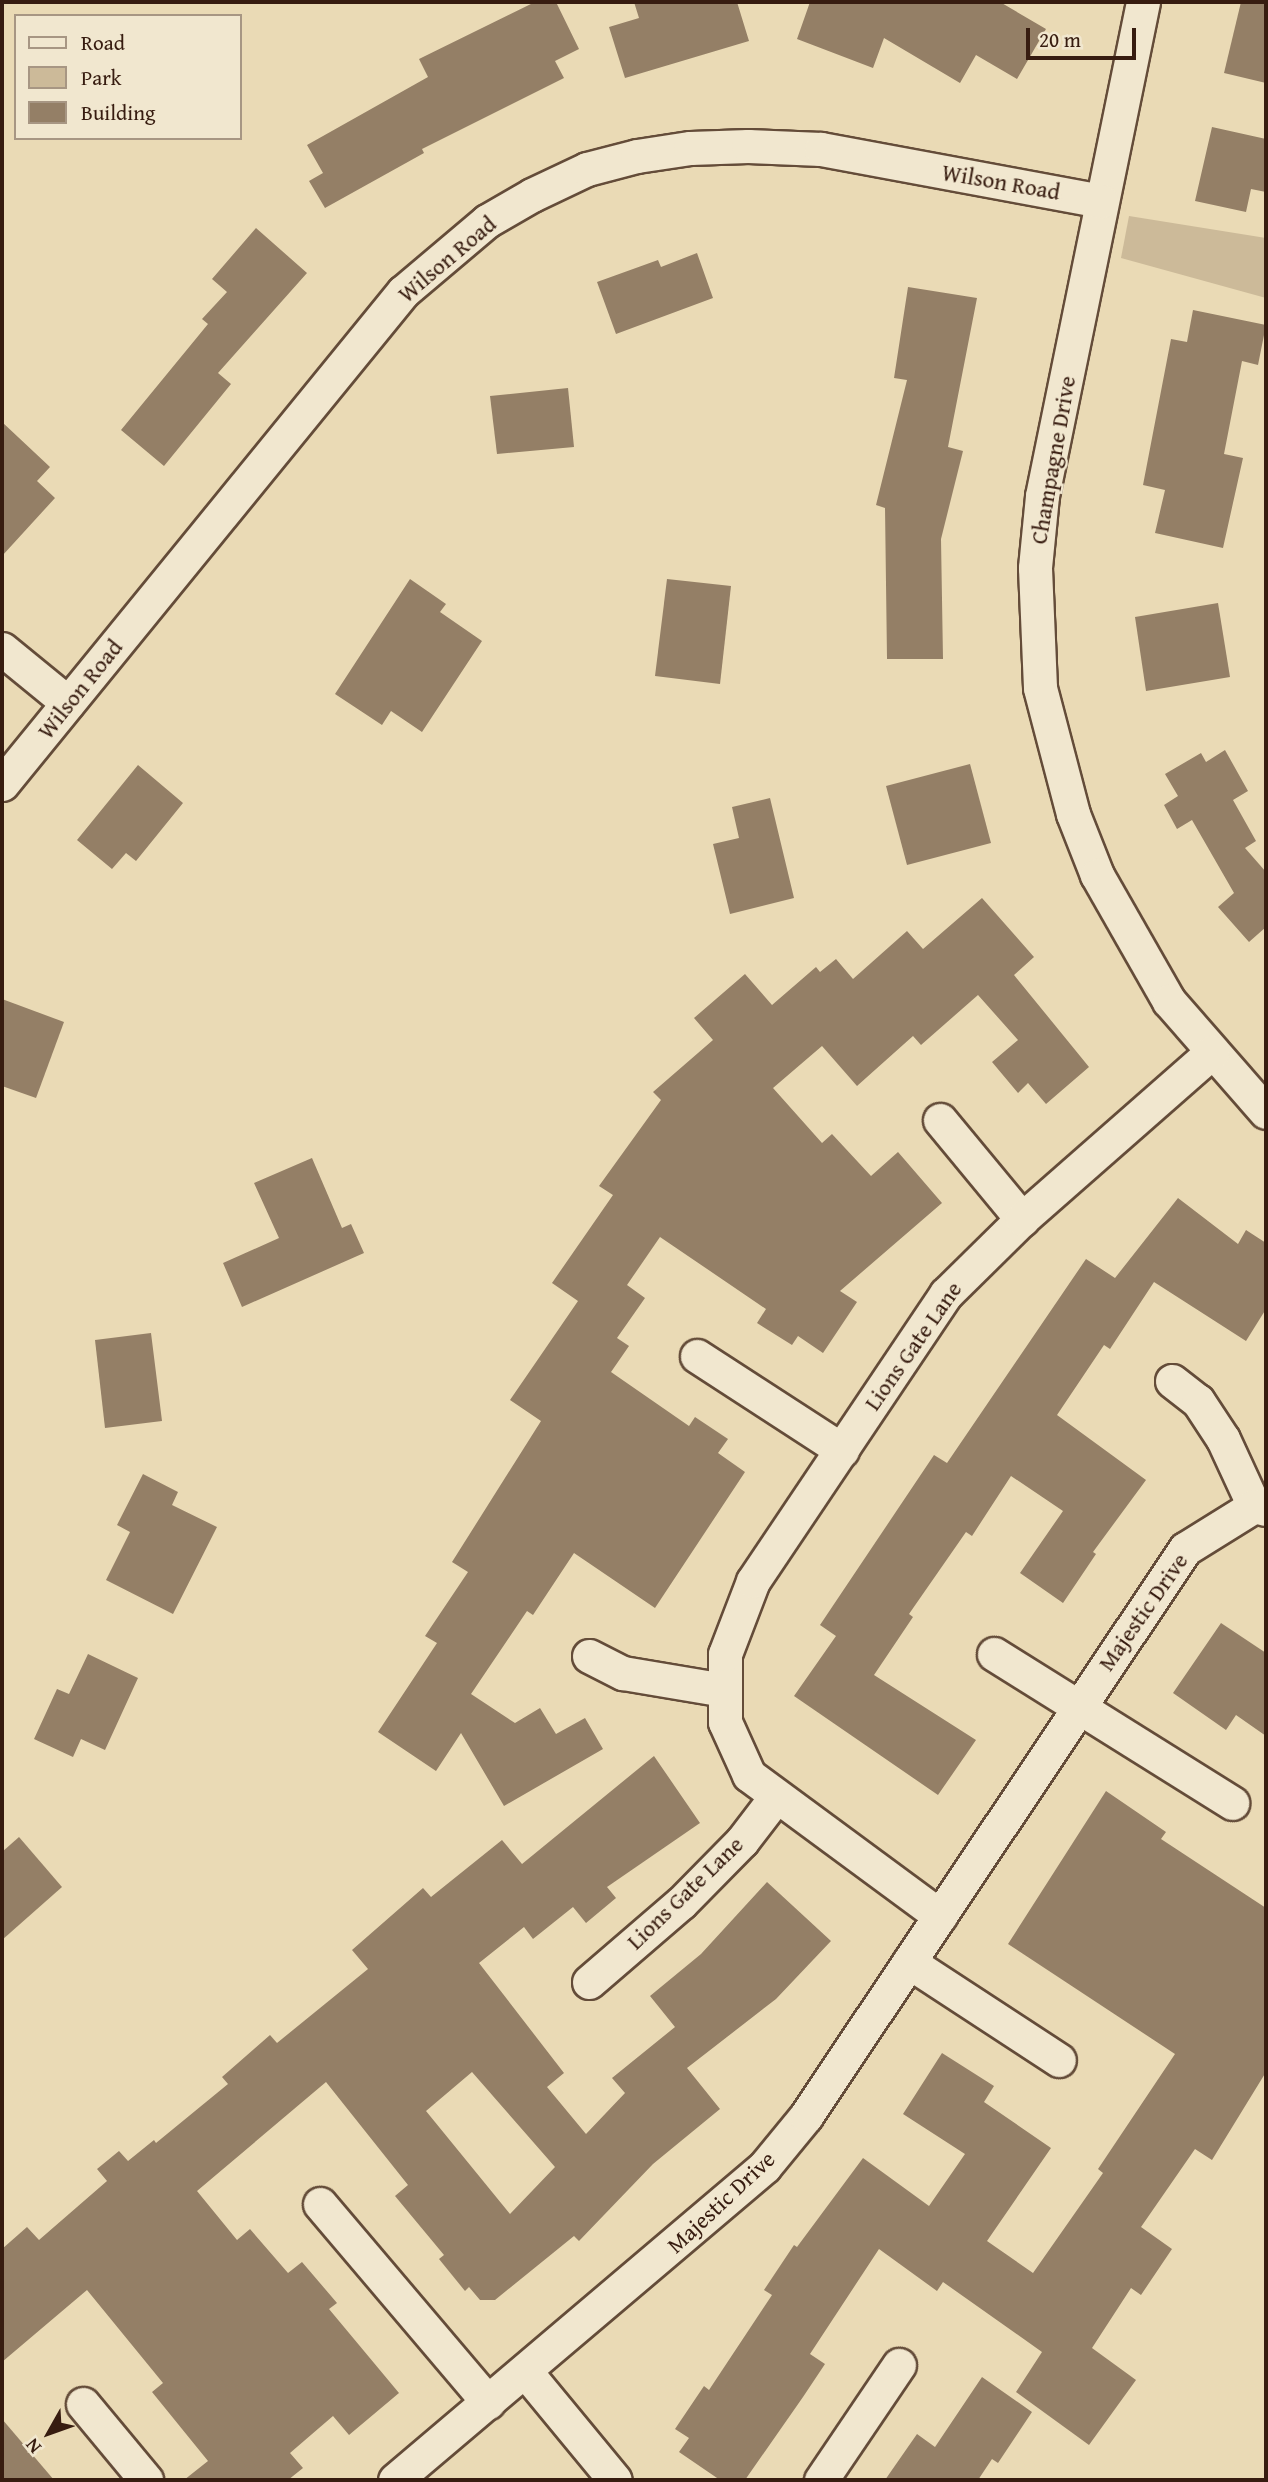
<!DOCTYPE html>
<html>
<head>
<meta charset="utf-8">
<style>
	body { margin:0 }
	#map { position:relative; width:1268px; height:2482px; overflow:hidden; background:#eadab5; font-family:"Gentium Book Plus",serif }
	div>[style] { position:absolute }
	.green>* { inset:0; background:#ccba99 }
	.building>* { inset:0; background:#947f66 }
	.roads { filter:drop-shadow(2px 0 #644c39) drop-shadow(-2px 0 #644c39) drop-shadow(0 2px #644c39) drop-shadow(0 -2px #644c39) }
	.street>* { height:33px; margin:-16.5px; padding:0 16.5px; transform-origin:16.5px; border-radius:16.5px; background:#f1e7cf }
	span { translate:-50% -50%; white-space:nowrap; text-align:center; line-height:1.15; -webkit-text-stroke:5px #f1e7cf; paint-order:stroke }
	.street-label { font-size:23px; color:#371c10 }
	.frame { position:absolute; inset:0; border:4px solid #371c10; pointer-events:none }
	.legend { position:absolute; left:14px; top:14px; width:228px; height:126px; box-sizing:border-box; background:#f1e7cf; border:2px solid #a79683; margin:0; padding:9px 12px; list-style:none; font-size:21px; color:#371c10 }
	.legend li { display:flex; align-items:center; gap:14px; height:35px }
	.legend b { width:35px; border:2px solid #a79683 }
	.north { position:absolute; left:14px; top:2398px; width:70px; height:70px; -webkit-text-stroke:5px #f1e7cf; paint-order:stroke; rotate:230deg; font-size:19px; font-weight:700; line-height:28px; text-align:center; color:#371c10 }
	.north::after { content:''; display:block; margin:auto; width:24px; height:32px; background:#371c10; clip-path:polygon(50% 0,100% 100%,50% 72%,0 100%) }
	.scale { position:absolute; left:1026px; top:28px; width:110px; height:32px; box-sizing:border-box; border:4px solid #371c10; border-top:0; padding-left:9px; font-size:21px; line-height:24px; white-space:nowrap; color:#371c10; -webkit-text-stroke:5px #f1e7cf; paint-order:stroke }
</style>
</head>
<body>
<div id="map">
	<div class="green">
		<i style="clip-path:polygon(1129px 216px,1266px 238px,1266px 298px,1121px 258px)"></i>
	</div>
	<div class="building">
		<i style="clip-path:polygon(535px 2px,556px 2px,579px 49px,555px 61px,564px 78px,422px 149px,424px 153px,325px 208px,309px 181px,323px 173px,307px 145px,428px 77px,419px 59px)"></i>
		<i style="clip-path:polygon(634px 2px,737px 2px,749px 41px,625px 78px,609px 27px,639px 18px)"></i>
		<i style="clip-path:polygon(810px 2px,1000px 2px,1046px 29px,1017px 79px,976px 55px,960px 83px,884px 38px,873px 68px,797px 39px)"></i>
		<i style="clip-path:polygon(1241px 2px,1266px 2px,1266px 83px,1224px 73px)"></i>
		<i style="clip-path:polygon(1212px 127px,1266px 139px,1266px 192px,1251px 189px,1246px 212px,1195px 201px)"></i>
		<i style="clip-path:polygon(256px 228px,307px 273px,218px 373px,231px 384px,164px 466px,121px 430px,208px 324px,202px 319px,227px 292px,212px 279px)"></i>
		<i style="clip-path:polygon(697px 253px,713px 298px,616px 334px,597px 282px,658px 260px,661px 267px)"></i>
		<i style="clip-path:polygon(908px 287px,977px 298px,948px 447px,963px 451px,941px 539px,943px 659px,887px 659px,885px 508px,876px 505px,907px 380px,894px 378px)"></i>
		<i style="clip-path:polygon(1193px 310px,1266px 325px,1258px 365px,1242px 361px,1224px 454px,1243px 458px,1223px 548px,1155px 533px,1165px 490px,1143px 485px,1171px 339px,1187px 342px)"></i>
		<i style="clip-path:polygon(568px 388px,574px 447px,497px 454px,490px 396px)"></i>
		<i style="clip-path:polygon(2px 422px,50px 467px,37px 481px,55px 498px,2px 556px)"></i>
		<i style="clip-path:polygon(410px 579px,446px 604px,440px 612px,482px 641px,422px 732px,391px 711px,382px 725px,335px 694px)"></i>
		<i style="clip-path:polygon(667px 579px,731px 586px,720px 684px,655px 676px)"></i>
		<i style="clip-path:polygon(1218px 603px,1230px 677px,1146px 691px,1135px 617px)"></i>
		<i style="clip-path:polygon(1225px 750px,1248px 791px,1233px 800px,1256px 841px,1245px 848px,1266px 872px,1266px 927px,1249px 942px,1218px 907px,1234px 893px,1192px 820px,1177px 829px,1164px 805px,1178px 796px,1165px 774px,1201px 753px,1206px 762px)"></i>
		<i style="clip-path:polygon(970px 764px,991px 843px,907px 865px,886px 786px)"></i>
		<i style="clip-path:polygon(138px 765px,183px 803px,136px 861px,126px 853px,112px 869px,77px 840px)"></i>
		<i style="clip-path:polygon(770px 798px,794px 898px,730px 914px,713px 844px,739px 838px,732px 807px)"></i>
		<i style="clip-path:polygon(982px 898px,1034px 957px,1014px 975px,1089px 1067px,1046px 1104px,1028px 1083px,1018px 1093px,992px 1062px,1018px 1040px,978px 995px,921px 1045px,913px 1036px,857px 1086px,822px 1046px,773px 1088px,822px 1143px,832px 1134px,871px 1176px,898px 1152px,942px 1203px,840px 1291px,857px 1302px,823px 1353px,798px 1336px,792px 1345px,757px 1323px,766px 1309px,660px 1237px,627px 1285px,645px 1298px,617px 1338px,629px 1346px,611px 1372px,689px 1426px,695px 1417px,728px 1439px,718px 1453px,745px 1472px,655px 1608px,574px 1553px,533px 1615px,527px 1611px,471px 1694px,515px 1723px,540px 1708px,556px 1734px,585px 1718px,603px 1749px,504px 1806px,461px 1733px,436px 1771px,378px 1732px,437px 1643px,425px 1636px,468px 1572px,452px 1562px,541px 1421px,510px 1400px,578px 1301px,552px 1283px,613px 1195px,599px 1186px,661px 1100px,653px 1092px,713px 1040px,694px 1018px,745px 974px,772px 1005px,816px 967px,820px 972px,836px 959px,853px 979px,907px 931px,923px 949px)"></i>
		<i style="clip-path:polygon(2px 999px,64px 1022px,36px 1098px,2px 1086px)"></i>
		<i style="clip-path:polygon(312px 1158px,342px 1228px,351px 1224px,364px 1253px,242px 1307px,223px 1263px,279px 1238px,254px 1183px)"></i>
		<i style="clip-path:polygon(1178px 1198px,1238px 1244px,1246px 1230px,1266px 1243px,1266px 1309px,1246px 1341px,1154px 1282px,1110px 1349px,1104px 1345px,1057px 1415px,1146px 1480px,1093px 1552px,1096px 1554px,1063px 1603px,1020px 1573px,1063px 1511px,1011px 1476px,972px 1536px,966px 1532px,909px 1614px,913px 1617px,874px 1675px,976px 1740px,938px 1795px,794px 1696px,836px 1636px,820px 1625px,934px 1455px,947px 1463px,1086px 1259px,1115px 1278px)"></i>
		<i style="clip-path:polygon(151px 1333px,162px 1421px,105px 1428px,95px 1340px)"></i>
		<i style="clip-path:polygon(143px 1474px,178px 1492px,172px 1505px,217px 1527px,173px 1614px,106px 1580px,130px 1532px,117px 1525px)"></i>
		<i style="clip-path:polygon(1221px 1623px,1266px 1653px,1266px 1736px,1236px 1715px,1226px 1730px,1173px 1693px)"></i>
		<i style="clip-path:polygon(88px 1654px,138px 1678px,105px 1750px,81px 1739px,73px 1757px,34px 1739px,57px 1689px,69px 1694px)"></i>
		<i style="clip-path:polygon(evenodd,654px 1756px,700px 1823px,607px 1887px,616px 1898px,586px 1923px,573px 1907px,533px 1939px,524px 1927px,479px 1963px,564px 2073px,547px 2087px,586px 2134px,625px 2093px,612px 2078px,675px 2027px,650px 1996px,701px 1954px,767px 1882px,831px 1941px,776px 1999px,687px 2068px,720px 2109px,653px 2164px,579px 2241px,574px 2236px,495px 2300px,480px 2300px,469px 2287px,465px 2291px,439px 2259px,444px 2255px,395px 2196px,408px 2185px,326px 2082px,197px 2191px,237px 2240px,250px 2229px,288px 2273px,302px 2262px,337px 2303px,329px 2309px,399px 2393px,349px 2435px,333px 2416px,290px 2453px,303px 2468px,288px 2480px,184px 2480px,208px 2461px,152px 2392px,163px 2383px,87px 2290px,2px 2362px,2px 2249px,27px 2227px,39px 2240px,107px 2181px,97px 2169px,119px 2151px,128px 2161px,154px 2140px,156px 2143px,228px 2084px,222px 2077px,270px 2035px,277px 2043px,368px 1969px,352px 1950px,423px 1888px,431px 1897px,502px 1840px,522px 1864px,654px 1756px,472px 2072px,555px 2167px,510px 2214px,426px 2111px,472px 2072px)"></i>
		<i style="clip-path:polygon(1106px 1791px,1166px 1832px,1161px 1839px,1266px 1908px,1266px 2072px,1212px 2160px,1195px 2149px,1141px 2227px,1172px 2249px,1141px 2295px,1131px 2288px,1092px 2348px,1136px 2380px,1089px 2445px,1016px 2392px,1042px 2352px,943px 2282px,937px 2291px,879px 2249px,810px 2354px,825px 2364px,803px 2397px,745px 2480px,720px 2480px,679px 2452px,689px 2438px,675px 2429px,704px 2386px,709px 2390px,772px 2295px,764px 2290px,794px 2245px,797px 2247px,863px 2158px,929px 2206px,965px 2154px,903px 2114px,942px 2053px,994px 2086px,984px 2102px,1051px 2148px,987px 2241px,1033px 2273px,1103px 2173px,1098px 2169px,1175px 2054px,1008px 1944px)"></i>
		<i style="clip-path:polygon(19px 1837px,62px 1887px,2px 1940px,2px 1852px)"></i>
		<i style="clip-path:polygon(982px 2377px,1032px 2412px,998px 2463px,992px 2459px,978px 2480px,885px 2480px,917px 2434px,935px 2447px)"></i>
		<i style="clip-path:polygon(2px 2419px,54px 2480px,2px 2480px)"></i>
	</div>
	<div class="roads">
		<div class="street">
			<i style="left:1143px;top:2px;width:504px;rotate:101.56deg"></i>
			<i style="left:1042px;top:496px;width:72px;rotate:95.6deg"></i>
			<i style="left:1035px;top:568px;width:120px;rotate:87.6deg"></i>
			<i style="left:1040px;top:688px;width:130px;rotate:75.3deg"></i>
			<i style="left:1073px;top:814px;width:66px;rotate:68.5deg"></i>
			<i style="left:1097px;top:875px;width:145px;rotate:60.3deg"></i>
			<i style="left:1169px;top:1001px;width:147px;rotate:48.9deg"></i>
			<i style="left:2px;top:649px;width:85px;rotate:39.3deg"></i>
			<i style="left:2px;top:784px;width:635px;rotate:-50.82deg"></i>
			<i style="left:403px;top:292px;width:110px;rotate:-40.2deg"></i>
			<i style="left:487px;top:221px;width:52px;rotate:-30deg"></i>
			<i style="left:532px;top:195px;width:61px;rotate:-25.3deg"></i>
			<i style="left:587px;top:169px;width:52px;rotate:-14.6deg"></i>
			<i style="left:637px;top:156px;width:54px;rotate:-8.6deg"></i>
			<i style="left:690px;top:148px;width:58px;rotate:-2deg"></i>
			<i style="left:748px;top:146px;width:73px;rotate:2.4deg"></i>
			<i style="left:821px;top:149px;width:285px;rotate:10.5deg"></i>
			<i style="left:940px;top:1120px;width:129px;rotate:50.4deg"></i>
			<i style="left:697px;top:1356px;width:173px;rotate:33deg"></i>
			<i style="left:1172px;top:1381px;width:33px;rotate:38deg"></i>
			<i style="left:1198px;top:1401px;width:45px;rotate:56.7deg"></i>
			<i style="left:1223px;top:1439px;width:74px;rotate:65.2deg"></i>
			<i style="left:994px;top:1654px;width:281px;rotate:32deg"></i>
			<i style="left:589px;top:1656px;width:38px;rotate:27deg"></i>
			<i style="left:623px;top:1673px;width:101px;rotate:9.6deg"></i>
			<i style="left:940px;top:1916px;width:237px;rotate:-143.6deg"></i>
			<i style="left:749px;top:1775px;width:58px;rotate:-114.4deg"></i>
			<i style="left:725px;top:1722px;width:68px;rotate:-90deg"></i>
			<i style="left:725px;top:1654px;width:78px;rotate:-69deg"></i>
			<i style="left:753px;top:1581px;width:346px;rotate:-56.1deg"></i>
			<i style="left:946px;top:1294px;width:107px;rotate:-44.6deg"></i>
			<i style="left:1022px;top:1219px;width:253px;rotate:-41.3deg"></i>
			<i style="left:909px;top:1962px;width:179px;rotate:33.2deg"></i>
			<i style="left:589px;top:1982px;width:121px;rotate:-40.7deg"></i>
			<i style="left:681px;top:1903px;width:87px;rotate:-45.5deg"></i>
			<i style="left:742px;top:1841px;width:54px;rotate:-52.5deg"></i>
			<i style="left:320px;top:2204px;width:260px;rotate:49.7deg"></i>
			<i style="left:525px;top:2371px;width:141px;rotate:50.5deg"></i>
			<i style="left:83px;top:2404px;width:99px;rotate:50.3deg"></i>
			<i style="left:395px;top:2480px;width:485px;rotate:-40.3deg"></i>
			<i style="left:765px;top:2166px;width:65px;rotate:-50.6deg"></i>
			<i style="left:806px;top:2116px;width:682px;rotate:-56.24deg"></i>
			<i style="left:1185px;top:1549px;width:81px;rotate:-31.9deg"></i>
			<i style="left:1254px;top:1506px;width:12px;rotate:14deg"></i>
			<i style="left:821px;top:2480px;width:139px;rotate:-55.9deg"></i>
		</div>
	</div>
	<div class="street-label">
		<span style="left:1001px;top:182px;rotate:10deg">Wilson Road</span>
		<span style="left:447px;top:259px;rotate:-40deg">Wilson Road</span>
		<span style="left:1053px;top:460px;rotate:-80deg">Champagne Drive</span>
		<span style="left:80px;top:689px;rotate:-51deg">Wilson Road</span>
		<span style="left:913px;top:1346px;rotate:-55deg">Lions Gate Lane</span>
		<span style="left:1143px;top:1612px;rotate:-55deg">Majestic Drive</span>
		<span style="left:685px;top:1893px;rotate:-44deg">Lions Gate Lane</span>
		<span style="left:721px;top:2202px;rotate:-43deg">Majestic Drive</span>
	</div>
	<div class="frame"></div>
	<ul class="legend">
	<li><b style="height:9px;background:#f1e7cf"></b>Road</li>
	<li><b style="height:19px;background:#ccba99"></b>Park</li>
	<li><b style="height:19px;background:#947f66"></b>Building</li>
	</ul>
	<div class="north">N</div>
	<div class="scale">20 m</div>
</div>
</body>
</html>
